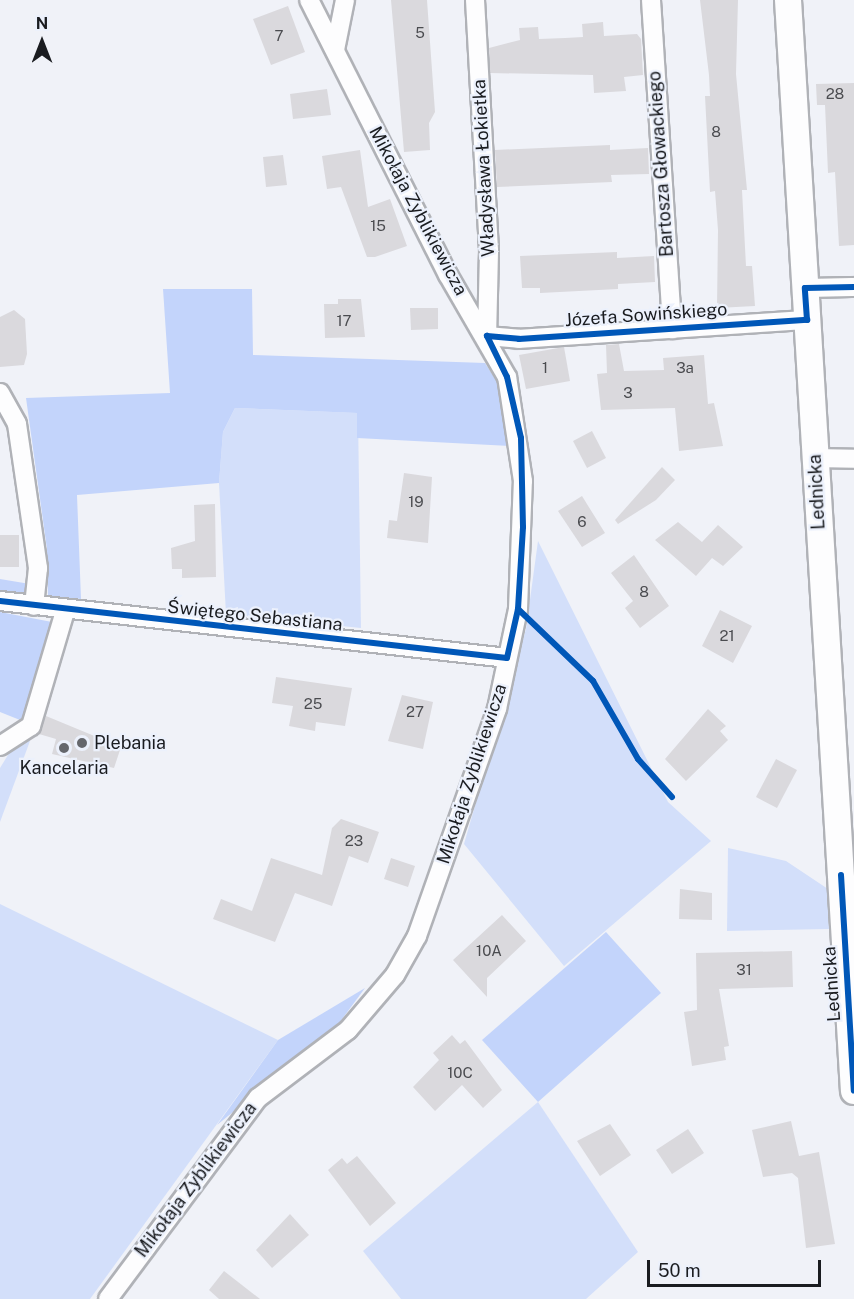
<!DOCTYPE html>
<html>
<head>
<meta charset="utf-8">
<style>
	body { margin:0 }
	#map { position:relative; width:854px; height:1299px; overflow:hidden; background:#f0f2f8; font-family:"Public Sans",sans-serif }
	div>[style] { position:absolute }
	.green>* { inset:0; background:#d3dffa }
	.forest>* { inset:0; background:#c3d4fb }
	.building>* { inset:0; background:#dad9dd }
	.roads { filter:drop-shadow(2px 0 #b0b2b7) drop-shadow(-2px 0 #b0b2b7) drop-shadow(0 2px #b0b2b7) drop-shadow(0 -2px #b0b2b7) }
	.street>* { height:18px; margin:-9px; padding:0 9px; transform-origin:9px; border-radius:9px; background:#fdfdfe }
	.secondary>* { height:26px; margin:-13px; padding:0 13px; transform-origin:13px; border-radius:13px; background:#fdfdfe }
	.cycleway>* { height:6px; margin:-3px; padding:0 3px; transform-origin:3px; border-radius:3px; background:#0057b8 }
	.dots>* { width:16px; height:16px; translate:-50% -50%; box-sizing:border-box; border:3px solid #ecf1fc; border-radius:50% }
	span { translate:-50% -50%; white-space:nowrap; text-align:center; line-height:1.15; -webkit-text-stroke:4.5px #ecf1fc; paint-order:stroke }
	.number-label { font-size:15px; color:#4b4c50 }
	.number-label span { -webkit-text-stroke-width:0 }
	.street-label { font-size:18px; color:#1a1c20 }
	.poi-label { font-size:18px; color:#1a1c20 }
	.left { translate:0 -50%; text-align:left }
	.north { position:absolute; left:12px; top:12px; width:60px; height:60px; -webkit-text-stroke:4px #ecf1fc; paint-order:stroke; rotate:0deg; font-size:16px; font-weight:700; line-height:24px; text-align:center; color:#1a1c20 }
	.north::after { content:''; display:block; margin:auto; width:21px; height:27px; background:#1a1c20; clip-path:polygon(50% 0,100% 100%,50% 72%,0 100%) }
	.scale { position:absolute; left:647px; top:1260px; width:174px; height:27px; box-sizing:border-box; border:3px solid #1a1c20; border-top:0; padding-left:8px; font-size:18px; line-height:21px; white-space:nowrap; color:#1a1c20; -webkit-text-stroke:4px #ecf1fc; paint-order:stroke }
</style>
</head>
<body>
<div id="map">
	<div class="green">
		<i style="clip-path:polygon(235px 408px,358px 413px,361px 628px,226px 614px,219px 483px,223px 432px)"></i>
		<i style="clip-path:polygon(538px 541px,668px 802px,711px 841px,564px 966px,464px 844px,526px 629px)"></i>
		<i style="clip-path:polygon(19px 737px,30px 741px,0 822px,0 768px)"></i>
		<i style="clip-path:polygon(728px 848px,786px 861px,828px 889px,829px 929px,727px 931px)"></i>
		<i style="clip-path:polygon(0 904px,278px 1040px,90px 1299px,0 1299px)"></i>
		<i style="clip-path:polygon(538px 1102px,638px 1252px,586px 1299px,401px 1299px,363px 1251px)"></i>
	</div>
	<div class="forest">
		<i style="clip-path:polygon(163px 289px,252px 289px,253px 355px,485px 363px,503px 391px,511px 446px,357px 438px,357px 413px,235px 408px,223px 432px,219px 483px,77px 495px,81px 599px,48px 596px,47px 549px,26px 398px,170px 393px)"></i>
		<i style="clip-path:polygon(0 579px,30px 584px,29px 596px,0 591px)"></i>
		<i style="clip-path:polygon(0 612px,52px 622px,25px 722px,0 712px)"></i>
		<i style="clip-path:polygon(606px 932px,661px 993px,538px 1102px,482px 1040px)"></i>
		<i style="clip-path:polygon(365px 988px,334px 1030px,217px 1125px,278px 1040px)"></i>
	</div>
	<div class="building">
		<i style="clip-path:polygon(391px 0,427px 0,435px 112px,429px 123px,430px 150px,404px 152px)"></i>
		<i style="clip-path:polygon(700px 0,738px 0,736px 74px,747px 190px,742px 190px,746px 266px,752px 266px,755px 306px,717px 308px,718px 230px,715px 191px,710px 192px,705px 96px,710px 96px,709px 75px)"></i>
		<i style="clip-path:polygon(288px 6px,305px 52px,271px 65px,253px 19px)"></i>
		<i style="clip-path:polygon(603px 22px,604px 36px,637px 34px,641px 39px,643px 75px,624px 77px,626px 91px,594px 93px,593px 75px,490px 73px,489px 48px,520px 40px,519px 28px,538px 27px,539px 39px,565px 38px,583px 37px,582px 24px)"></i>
		<i style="clip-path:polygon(854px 83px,854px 245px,839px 246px,835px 172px,828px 173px,825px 105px,817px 105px,816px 84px)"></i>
		<i style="clip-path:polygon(327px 89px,331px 115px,293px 119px,290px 94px)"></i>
		<i style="clip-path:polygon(610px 145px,610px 150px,648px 148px,649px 174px,611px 175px,612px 182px,497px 187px,495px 150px)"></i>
		<i style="clip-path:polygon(360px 150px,368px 207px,390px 199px,407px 246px,375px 257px,367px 257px,341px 187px,327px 189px,322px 156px)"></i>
		<i style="clip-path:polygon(283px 155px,287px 185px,266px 187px,263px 157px)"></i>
		<i style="clip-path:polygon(617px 252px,617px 258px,654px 256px,655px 282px,618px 284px,618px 289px,540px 293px,540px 288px,522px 288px,520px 256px)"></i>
		<i style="clip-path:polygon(338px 299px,361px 299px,365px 337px,325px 338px,324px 304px,338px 304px)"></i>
		<i style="clip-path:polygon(410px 308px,438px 308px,438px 329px,411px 330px)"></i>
		<i style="clip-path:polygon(14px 310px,25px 319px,27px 354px,24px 365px,0 367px,0 317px)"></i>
		<i style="clip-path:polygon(619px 344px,624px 371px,664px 370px,663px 358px,704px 355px,708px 404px,714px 403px,723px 446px,679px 451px,675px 408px,601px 410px,597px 374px,607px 373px,606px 345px)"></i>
		<i style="clip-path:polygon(564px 347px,570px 381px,526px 389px,519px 355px)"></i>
		<i style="clip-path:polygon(592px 431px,606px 458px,587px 468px,573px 441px)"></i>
		<i style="clip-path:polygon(662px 467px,675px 480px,656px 500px,618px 524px,615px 520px)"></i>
		<i style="clip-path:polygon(404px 473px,432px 477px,428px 543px,387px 538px,389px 520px,397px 521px)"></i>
		<i style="clip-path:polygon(582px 496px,605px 533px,582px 547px,558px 511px)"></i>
		<i style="clip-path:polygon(215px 504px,216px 577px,182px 578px,182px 569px,172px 569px,171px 548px,195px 541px,194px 505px)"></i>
		<i style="clip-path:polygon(678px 522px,702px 542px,718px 525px,743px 547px,723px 566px,712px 558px,696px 576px,655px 540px)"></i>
		<i style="clip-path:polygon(0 535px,19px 535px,19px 567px,0 567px)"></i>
		<i style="clip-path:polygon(634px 555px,669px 606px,640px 628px,625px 608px,633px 601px,611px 573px)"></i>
		<i style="clip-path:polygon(720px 610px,752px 626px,733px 663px,702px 646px)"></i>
		<i style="clip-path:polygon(276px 677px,352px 688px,345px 726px,316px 722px,315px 731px,289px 726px,293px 706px,272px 703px)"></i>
		<i style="clip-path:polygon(402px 695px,433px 702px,423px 749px,388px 741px)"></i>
		<i style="clip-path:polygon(708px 709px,726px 726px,720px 731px,728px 740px,686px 781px,665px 759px)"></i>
		<i style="clip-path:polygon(46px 716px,121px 747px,114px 768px,52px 754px,56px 739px,39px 734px)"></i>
		<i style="clip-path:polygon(776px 759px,797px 770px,777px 808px,756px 797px)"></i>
		<i style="clip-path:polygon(341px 819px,379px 832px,368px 863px,349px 856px,332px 906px,295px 893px,275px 942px,213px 919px,221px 899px,252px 911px,271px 858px,322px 875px,332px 828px)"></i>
		<i style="clip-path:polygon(391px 858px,415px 866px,408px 887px,384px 879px)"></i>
		<i style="clip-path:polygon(680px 889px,712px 893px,712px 920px,679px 919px)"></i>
		<i style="clip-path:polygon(502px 915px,526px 941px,487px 978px,487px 997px,453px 960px)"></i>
		<i style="clip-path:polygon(792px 951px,793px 987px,719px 989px,729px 1046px,724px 1047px,726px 1060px,692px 1066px,684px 1012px,697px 1010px,696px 953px)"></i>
		<i style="clip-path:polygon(452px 1035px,460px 1044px,465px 1040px,502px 1090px,483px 1108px,462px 1085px,435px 1111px,413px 1087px,439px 1060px,433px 1053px)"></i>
		<i style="clip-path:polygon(791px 1121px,799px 1156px,819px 1152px,835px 1244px,806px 1248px,798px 1178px,792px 1173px,763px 1177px,752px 1130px)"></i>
		<i style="clip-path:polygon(610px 1124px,631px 1155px,600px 1176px,577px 1141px)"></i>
		<i style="clip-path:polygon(688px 1129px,704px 1153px,672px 1174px,656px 1150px)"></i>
		<i style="clip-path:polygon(357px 1156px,396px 1203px,370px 1226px,328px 1170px,342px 1158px,347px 1164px)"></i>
		<i style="clip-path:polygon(290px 1214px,309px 1235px,272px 1268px,256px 1250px)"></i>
		<i style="clip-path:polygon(224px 1271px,260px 1299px,219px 1299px,209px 1290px)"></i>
	</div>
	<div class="roads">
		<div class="street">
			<i style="left:475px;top:0;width:251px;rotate:86.8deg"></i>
			<i style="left:489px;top:251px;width:85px;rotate:91.3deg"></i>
			<i style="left:651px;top:0;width:330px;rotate:86.3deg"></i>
			<i style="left:335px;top:50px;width:51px;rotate:-78.7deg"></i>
			<i style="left:805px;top:288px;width:49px;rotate:-1.2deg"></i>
			<i style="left:487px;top:336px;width:32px;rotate:5deg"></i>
			<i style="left:519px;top:339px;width:289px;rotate:-3.8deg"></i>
			<i style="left:0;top:393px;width:35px;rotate:61deg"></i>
			<i style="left:17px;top:424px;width:146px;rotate:81.7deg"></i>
			<i style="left:38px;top:568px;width:38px;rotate:96deg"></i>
			<i style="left:815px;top:458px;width:39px;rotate:1deg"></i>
			<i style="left:0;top:601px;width:510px;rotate:6.41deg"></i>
			<i style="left:0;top:746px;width:37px;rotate:-33deg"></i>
			<i style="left:31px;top:726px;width:120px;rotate:-73.5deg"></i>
			<i style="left:108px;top:1299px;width:251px;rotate:-53.3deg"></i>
			<i style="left:258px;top:1098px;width:113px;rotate:-37.1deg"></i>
			<i style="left:348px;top:1030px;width:72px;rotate:-49.5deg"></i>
			<i style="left:395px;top:975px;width:45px;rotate:-60.6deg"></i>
			<i style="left:417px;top:936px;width:241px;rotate:-70.6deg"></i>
			<i style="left:497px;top:709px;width:102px;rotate:-78.1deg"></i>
			<i style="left:518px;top:609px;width:128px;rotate:-87.8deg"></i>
			<i style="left:523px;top:481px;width:105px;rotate:-98.7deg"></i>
			<i style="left:507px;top:377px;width:118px;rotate:-120deg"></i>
			<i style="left:448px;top:275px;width:308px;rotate:-116.8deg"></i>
		</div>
		<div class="secondary">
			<i style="left:788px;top:0;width:1093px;rotate:86.54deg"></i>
		</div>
	</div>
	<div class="cycleway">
		<i style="left:487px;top:336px;width:32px;rotate:5deg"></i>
		<i style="left:519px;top:339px;width:289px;rotate:-3.8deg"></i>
		<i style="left:807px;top:320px;width:32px;rotate:-94deg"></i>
		<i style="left:805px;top:288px;width:49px;rotate:-1.2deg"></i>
		<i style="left:0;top:601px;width:510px;rotate:6.41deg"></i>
		<i style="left:507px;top:658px;width:50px;rotate:-77.3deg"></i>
		<i style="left:518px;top:609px;width:82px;rotate:-86.5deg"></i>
		<i style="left:523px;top:527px;width:89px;rotate:-91.3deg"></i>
		<i style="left:521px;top:438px;width:63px;rotate:-102.9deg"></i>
		<i style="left:507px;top:377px;width:46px;rotate:-116deg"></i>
		<i style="left:518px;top:609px;width:104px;rotate:43.8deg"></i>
		<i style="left:593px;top:681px;width:90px;rotate:60deg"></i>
		<i style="left:638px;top:759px;width:51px;rotate:48.2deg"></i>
		<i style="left:841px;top:875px;width:216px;rotate:86.6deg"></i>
	</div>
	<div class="dots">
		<i style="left:82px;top:743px;background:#65676c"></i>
		<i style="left:64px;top:748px;background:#65676c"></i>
	</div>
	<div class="number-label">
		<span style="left:420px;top:33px">5</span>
		<span style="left:279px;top:36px">7</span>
		<span style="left:835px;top:94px">28</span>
		<span style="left:716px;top:132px">8</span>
		<span style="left:378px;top:226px">15</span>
		<span style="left:344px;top:321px">17</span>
		<span style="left:545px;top:368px">1</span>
		<span style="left:685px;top:368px">3a</span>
		<span style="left:628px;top:393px">3</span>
		<span style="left:416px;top:502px">19</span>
		<span style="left:582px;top:522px">6</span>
		<span style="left:644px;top:592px">8</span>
		<span style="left:727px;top:636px">21</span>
		<span style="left:313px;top:704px">25</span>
		<span style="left:415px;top:712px">27</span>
		<span style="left:354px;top:841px">23</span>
		<span style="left:489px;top:951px">10A</span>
		<span style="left:744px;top:970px">31</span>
		<span style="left:460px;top:1073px">10C</span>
	</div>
	<div class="street-label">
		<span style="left:661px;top:164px;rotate:-94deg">Bartosza Głowackiego</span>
		<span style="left:484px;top:168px;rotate:-93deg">Władysława Łokietka</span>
		<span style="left:418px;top:211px;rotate:62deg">Mikołaja Zyblikiewicza</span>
		<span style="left:646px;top:315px;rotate:-4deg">Józefa Sowińskiego</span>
		<span style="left:817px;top:492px;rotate:-93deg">Lednicka</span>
		<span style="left:255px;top:616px;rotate:6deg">Świętego Sebastiana</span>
		<span style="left:472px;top:774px;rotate:-72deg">Mikołaja Zyblikiewicza</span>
		<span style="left:832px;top:984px;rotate:-94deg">Lednicka</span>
		<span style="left:196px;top:1180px;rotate:-53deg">Mikołaja Zyblikiewicza</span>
	</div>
	<div class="poi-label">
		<span class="left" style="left:94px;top:743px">Plebania</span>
		<span style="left:64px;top:768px">Kancelaria</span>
	</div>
	<div class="north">N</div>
	<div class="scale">50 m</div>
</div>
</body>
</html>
